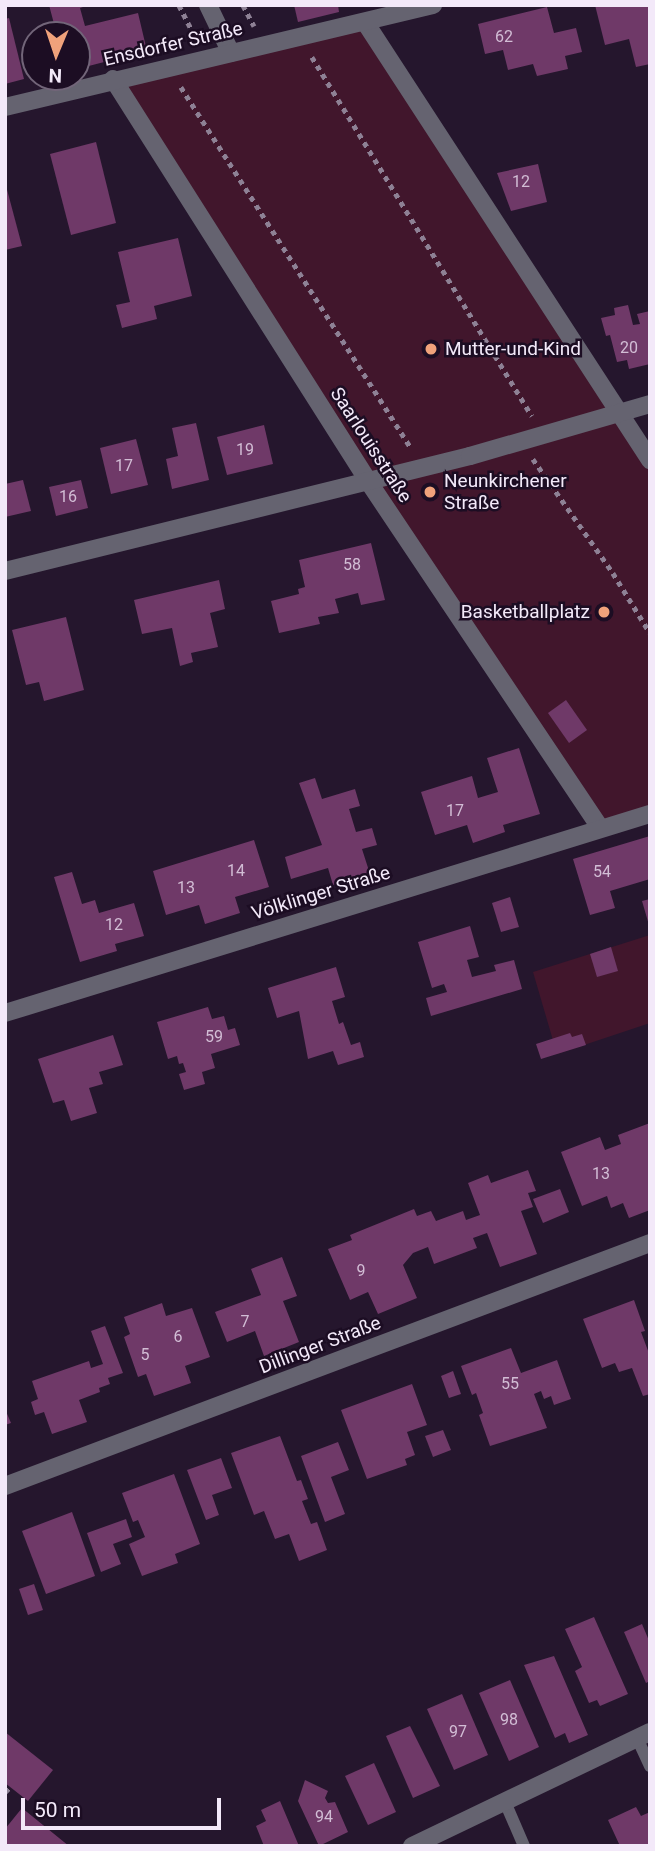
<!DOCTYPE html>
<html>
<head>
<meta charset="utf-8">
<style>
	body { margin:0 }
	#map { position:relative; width:655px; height:1851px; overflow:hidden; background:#25162d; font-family:Roboto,sans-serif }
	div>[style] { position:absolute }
	.green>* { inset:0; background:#41162c }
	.building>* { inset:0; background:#6f3968 }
	.path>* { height:4.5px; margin-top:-2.25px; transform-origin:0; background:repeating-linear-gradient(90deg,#8e8195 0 5px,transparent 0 10px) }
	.service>* { height:12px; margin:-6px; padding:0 6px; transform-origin:6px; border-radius:6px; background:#656370 }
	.minor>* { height:18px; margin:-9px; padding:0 9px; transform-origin:9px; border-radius:9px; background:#656370 }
	.dots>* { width:19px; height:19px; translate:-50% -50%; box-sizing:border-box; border:4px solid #1c0d23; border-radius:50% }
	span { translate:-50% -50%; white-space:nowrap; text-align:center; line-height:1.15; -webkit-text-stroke:5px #1c0d23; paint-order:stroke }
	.number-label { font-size:16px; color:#d2bdd5 }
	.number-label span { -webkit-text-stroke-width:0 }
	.street-label { font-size:19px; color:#f3e9f9 }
	.poi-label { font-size:19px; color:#f3e9f9 }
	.left { translate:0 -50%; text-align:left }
	.right { translate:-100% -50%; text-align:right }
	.frame { position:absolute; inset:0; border:7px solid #f3e9f9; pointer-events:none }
	.north { position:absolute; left:21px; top:21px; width:70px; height:70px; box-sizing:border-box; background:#1c0d23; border:2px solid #726579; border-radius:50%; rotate:182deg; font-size:19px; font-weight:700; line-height:28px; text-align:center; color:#f3e9f9 }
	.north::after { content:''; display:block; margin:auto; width:24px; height:32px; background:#f0a27b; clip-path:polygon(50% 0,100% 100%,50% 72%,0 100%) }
	.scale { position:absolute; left:21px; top:1798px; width:200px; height:32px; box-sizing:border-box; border:4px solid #f3e9f9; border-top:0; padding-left:9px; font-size:21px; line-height:24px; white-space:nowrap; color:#f3e9f9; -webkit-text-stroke:5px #1c0d23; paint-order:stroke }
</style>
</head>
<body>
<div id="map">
	<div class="green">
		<i style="clip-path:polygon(365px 22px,650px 460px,650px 814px,600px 828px,113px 79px)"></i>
		<i style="clip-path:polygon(650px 935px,650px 1023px,557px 1054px,533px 972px)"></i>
	</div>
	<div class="building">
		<i style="clip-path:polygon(49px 5px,89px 5px,80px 8px,85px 26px,138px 13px,147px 51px,77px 69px,77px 35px,57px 35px)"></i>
		<i style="clip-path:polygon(294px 5px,338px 5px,339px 12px,298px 22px)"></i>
		<i style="clip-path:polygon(595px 5px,649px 5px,650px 64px,636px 67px,629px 39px,605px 45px)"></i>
		<i style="clip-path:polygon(547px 7px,554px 33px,576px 28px,582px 52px,565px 56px,568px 69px,537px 76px,533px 64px,508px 70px,503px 50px,485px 54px,478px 24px)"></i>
		<i style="clip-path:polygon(9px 18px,24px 79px,5px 84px,5px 19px)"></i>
		<i style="clip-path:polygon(96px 142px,116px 223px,71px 235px,50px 154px)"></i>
		<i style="clip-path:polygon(538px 164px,547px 202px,511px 211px,497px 173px)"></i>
		<i style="clip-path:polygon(5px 182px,22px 246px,5px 250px)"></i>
		<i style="clip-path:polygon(178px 238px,192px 296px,154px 306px,157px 319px,122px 328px,116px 305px,130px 302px,118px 252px)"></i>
		<i style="clip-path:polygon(628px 305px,633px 325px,640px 324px,637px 314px,650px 311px,650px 364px,629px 369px,627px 360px,617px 362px,610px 335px,606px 336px,601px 318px,615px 315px,614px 308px)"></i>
		<i style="clip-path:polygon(196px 423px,209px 480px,172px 489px,166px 459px,178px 456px,172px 428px)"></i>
		<i style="clip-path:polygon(264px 425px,273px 464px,227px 475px,217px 437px)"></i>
		<i style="clip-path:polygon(136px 439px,148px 485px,111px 494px,100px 448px)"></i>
		<i style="clip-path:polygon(23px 480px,31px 511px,5px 517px,5px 484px)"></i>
		<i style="clip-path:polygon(81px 480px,88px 508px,56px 516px,49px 487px)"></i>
		<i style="clip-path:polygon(371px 543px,385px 600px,361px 605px,358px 593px,335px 599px,339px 613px,318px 617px,320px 624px,279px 633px,271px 601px,299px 594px,298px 589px,305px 587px,299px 560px)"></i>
		<i style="clip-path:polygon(219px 580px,225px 609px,210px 613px,218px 647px,191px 653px,193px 662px,180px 666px,172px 628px,142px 634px,134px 600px)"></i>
		<i style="clip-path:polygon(66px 617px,84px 690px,44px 701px,39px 682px,26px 685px,12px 630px)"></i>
		<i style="clip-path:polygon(566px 700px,587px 730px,569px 743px,548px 713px)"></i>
		<i style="clip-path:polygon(519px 748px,540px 814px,503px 825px,505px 832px,473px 843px,467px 825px,435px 835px,421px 792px,472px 776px,478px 798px,498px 792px,487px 758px)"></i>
		<i style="clip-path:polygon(315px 778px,322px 799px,355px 789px,360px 806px,349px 809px,356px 832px,372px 828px,377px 845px,362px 849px,370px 874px,333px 885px,328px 868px,291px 879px,285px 857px,322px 845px,299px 783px)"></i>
		<i style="clip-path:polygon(650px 836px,650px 879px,610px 891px,615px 908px,590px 915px,573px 859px)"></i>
		<i style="clip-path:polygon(254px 840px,269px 887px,235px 897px,240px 913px,205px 924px,199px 905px,166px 915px,153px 871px)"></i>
		<i style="clip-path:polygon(72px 872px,82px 904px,95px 900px,99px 913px,134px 903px,144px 936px,115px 944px,117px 951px,80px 962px,54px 877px)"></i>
		<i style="clip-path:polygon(510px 897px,519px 927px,501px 932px,492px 903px)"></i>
		<i style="clip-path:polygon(650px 899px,650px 925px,649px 925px,642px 901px)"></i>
		<i style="clip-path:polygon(470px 926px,479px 957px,467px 960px,472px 977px,496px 971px,494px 965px,514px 960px,522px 989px,431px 1016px,426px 998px,447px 992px,444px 984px,432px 988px,418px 942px)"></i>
		<i style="clip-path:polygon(611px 947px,618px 971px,597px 977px,590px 954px)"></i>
		<i style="clip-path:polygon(336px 967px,345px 997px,332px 1001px,339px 1024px,343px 1022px,351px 1045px,360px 1042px,364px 1057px,338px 1065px,333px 1051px,308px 1059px,299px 1011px,277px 1018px,268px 988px)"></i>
		<i style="clip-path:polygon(208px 1007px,212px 1019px,224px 1016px,228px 1030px,235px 1028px,240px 1045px,211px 1054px,215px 1068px,202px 1072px,205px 1084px,184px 1090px,179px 1074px,186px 1072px,183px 1063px,179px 1064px,177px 1056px,168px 1059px,157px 1022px)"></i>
		<i style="clip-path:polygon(570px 1033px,572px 1037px,582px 1034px,586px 1045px,541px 1059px,536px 1044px)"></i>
		<i style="clip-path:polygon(113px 1035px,123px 1065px,99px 1072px,103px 1084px,89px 1088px,97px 1113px,71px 1121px,64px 1100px,53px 1103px,38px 1059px)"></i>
		<i style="clip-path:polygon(650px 1123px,650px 1210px,629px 1218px,623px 1203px,611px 1208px,607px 1196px,582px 1206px,561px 1152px,600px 1137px,605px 1150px,621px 1144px,618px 1135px)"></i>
		<i style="clip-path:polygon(528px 1170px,536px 1191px,528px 1193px,533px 1207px,521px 1211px,537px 1254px,500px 1267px,487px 1233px,473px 1238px,477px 1248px,434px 1264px,428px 1247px,413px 1253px,403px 1265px,417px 1298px,378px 1314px,368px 1292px,350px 1300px,328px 1249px,352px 1240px,350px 1235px,414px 1209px,417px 1216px,431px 1211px,436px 1221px,463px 1211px,466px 1220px,480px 1215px,468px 1183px,488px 1175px,491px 1183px)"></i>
		<i style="clip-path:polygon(560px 1189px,569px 1212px,543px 1223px,533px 1199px)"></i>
		<i style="clip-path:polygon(282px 1257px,297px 1296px,283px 1301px,299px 1342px,264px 1356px,255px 1331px,227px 1342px,215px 1312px,261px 1295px,251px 1269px)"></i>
		<i style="clip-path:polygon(634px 1300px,645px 1331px,641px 1332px,650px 1356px,650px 1394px,643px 1396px,632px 1368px,619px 1372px,615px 1363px,602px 1368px,583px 1319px)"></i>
		<i style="clip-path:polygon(162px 1303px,166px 1316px,192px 1308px,210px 1357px,185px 1366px,191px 1383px,154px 1396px,146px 1374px,138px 1377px,124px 1337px,130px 1334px,124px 1317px)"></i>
		<i style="clip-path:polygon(105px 1326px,123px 1373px,108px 1378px,110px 1384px,99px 1388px,100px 1392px,79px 1400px,87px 1422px,52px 1434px,44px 1412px,35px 1415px,31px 1402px,38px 1399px,32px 1381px,89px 1361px,91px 1368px,103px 1364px,91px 1331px)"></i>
		<i style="clip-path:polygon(511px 1348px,521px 1373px,557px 1360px,571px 1399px,554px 1405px,551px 1396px,544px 1399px,541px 1391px,534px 1394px,547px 1428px,490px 1446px,479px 1415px,483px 1413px,476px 1393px,472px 1395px,461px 1366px)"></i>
		<i style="clip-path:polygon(453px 1371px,461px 1394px,449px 1398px,441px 1376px)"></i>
		<i style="clip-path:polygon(412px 1384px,427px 1425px,407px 1432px,415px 1455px,405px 1459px,407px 1465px,367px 1479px,341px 1410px)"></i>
		<i style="clip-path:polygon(5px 1409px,11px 1423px,5px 1425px)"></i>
		<i style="clip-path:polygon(443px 1430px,451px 1450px,433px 1457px,425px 1436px)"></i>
		<i style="clip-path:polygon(280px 1436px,297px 1481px,301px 1480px,308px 1499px,302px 1501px,311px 1524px,317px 1522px,327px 1550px,299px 1561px,289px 1534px,275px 1539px,264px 1511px,254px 1515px,231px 1453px)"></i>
		<i style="clip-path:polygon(338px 1442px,349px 1470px,331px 1477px,345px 1514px,325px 1522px,301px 1456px)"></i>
		<i style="clip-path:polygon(221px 1458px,232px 1488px,212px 1495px,219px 1515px,206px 1520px,187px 1470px)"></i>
		<i style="clip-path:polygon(174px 1474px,200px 1544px,175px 1554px,178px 1563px,142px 1576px,129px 1544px,145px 1537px,138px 1520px,133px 1522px,122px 1493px)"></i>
		<i style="clip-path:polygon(72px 1512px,95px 1576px,46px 1594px,22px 1531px)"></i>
		<i style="clip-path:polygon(126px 1519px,132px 1537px,113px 1544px,121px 1564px,101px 1572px,87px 1533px)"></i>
		<i style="clip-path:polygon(34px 1584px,43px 1610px,28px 1615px,19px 1589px)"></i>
		<i style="clip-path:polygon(594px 1617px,628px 1694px,600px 1706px,597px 1700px,589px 1703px,575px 1671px,582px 1667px,565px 1629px)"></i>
		<i style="clip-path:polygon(642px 1624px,650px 1643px,650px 1681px,646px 1683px,624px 1632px)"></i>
		<i style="clip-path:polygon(554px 1656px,588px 1735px,569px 1743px,565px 1733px,555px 1738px,524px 1665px)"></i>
		<i style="clip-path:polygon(510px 1680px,539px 1747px,509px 1761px,479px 1693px)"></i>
		<i style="clip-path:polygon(462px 1694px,488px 1755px,454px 1770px,427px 1709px)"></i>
		<i style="clip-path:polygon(410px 1726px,440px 1786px,413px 1798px,386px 1736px)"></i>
		<i style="clip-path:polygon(5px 1732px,53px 1770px,28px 1801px,5px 1783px)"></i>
		<i style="clip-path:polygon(374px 1763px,396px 1812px,368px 1825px,345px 1776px)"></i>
		<i style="clip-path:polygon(305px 1780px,328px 1791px,325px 1798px,328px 1803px,335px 1802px,348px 1832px,319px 1846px,298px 1801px)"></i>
		<i style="clip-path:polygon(280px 1801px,299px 1846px,264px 1846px,256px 1826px,266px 1821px,261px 1810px)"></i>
		<i style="clip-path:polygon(636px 1807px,641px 1816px,650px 1812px,650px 1846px,620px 1846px,608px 1820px)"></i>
		<i style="clip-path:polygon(22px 1808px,64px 1842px,69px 1846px,5px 1846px,5px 1829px)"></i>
	</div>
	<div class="path">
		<i style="left:179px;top:5px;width:38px;rotate:63deg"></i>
		<i style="left:243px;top:5px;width:24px;rotate:62deg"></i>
		<i style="left:312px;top:57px;width:421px;rotate:58.5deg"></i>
		<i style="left:181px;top:87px;width:429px;rotate:57.5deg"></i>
		<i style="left:533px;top:459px;width:139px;rotate:54.9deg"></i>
		<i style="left:613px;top:573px;width:70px;rotate:58.3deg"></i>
		<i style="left:5px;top:1792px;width:7px;rotate:-45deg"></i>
	</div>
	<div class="service">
		<i style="left:637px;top:1738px;width:31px;rotate:65deg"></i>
		<i style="left:505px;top:1802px;width:48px;rotate:66.6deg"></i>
	</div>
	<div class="minor">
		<i style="left:208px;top:5px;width:53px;rotate:64.4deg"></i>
		<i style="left:365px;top:22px;width:523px;rotate:56.95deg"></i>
		<i style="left:113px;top:79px;width:476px;rotate:57.6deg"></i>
		<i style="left:368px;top:481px;width:417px;rotate:56.2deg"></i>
		<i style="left:5px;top:107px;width:440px;rotate:-13.4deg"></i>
		<i style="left:5px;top:571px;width:479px;rotate:-13.9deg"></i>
		<i style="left:470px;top:456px;width:187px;rotate:-16.1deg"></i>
		<i style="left:5px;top:1013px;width:675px;rotate:-17.15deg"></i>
		<i style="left:5px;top:1486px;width:689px;rotate:-20.64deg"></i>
		<i style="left:412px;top:1846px;width:264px;rotate:-25.6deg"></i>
	</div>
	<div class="dots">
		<i style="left:431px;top:349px;background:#f0a27b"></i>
		<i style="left:430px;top:492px;background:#f0a27b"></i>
		<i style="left:604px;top:612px;background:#f0a27b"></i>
	</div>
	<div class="number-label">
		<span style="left:504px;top:37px">62</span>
		<span style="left:521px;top:182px">12</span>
		<span style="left:629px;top:348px">20</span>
		<span style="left:245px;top:450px">19</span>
		<span style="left:124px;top:466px">17</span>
		<span style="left:68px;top:497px">16</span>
		<span style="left:352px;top:565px">58</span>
		<span style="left:455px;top:811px">17</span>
		<span style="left:236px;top:871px">14</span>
		<span style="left:602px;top:872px">54</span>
		<span style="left:186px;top:888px">13</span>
		<span style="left:114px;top:925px">12</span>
		<span style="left:214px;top:1037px">59</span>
		<span style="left:601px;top:1174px">13</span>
		<span style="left:361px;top:1271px">9</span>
		<span style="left:245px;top:1322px">7</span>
		<span style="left:178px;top:1337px">6</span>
		<span style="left:145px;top:1355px">5</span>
		<span style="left:510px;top:1384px">55</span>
		<span style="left:509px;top:1720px">98</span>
		<span style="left:458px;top:1732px">97</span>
		<span style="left:324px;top:1817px">94</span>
	</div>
	<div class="street-label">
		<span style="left:173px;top:44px;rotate:-13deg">Ensdorfer Straße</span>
		<span style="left:371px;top:445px;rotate:57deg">Saarlouisstraße</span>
		<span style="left:321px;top:893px;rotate:-17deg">Völklinger Straße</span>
		<span style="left:320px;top:1345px;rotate:-21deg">Dillinger Straße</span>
	</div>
	<div class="poi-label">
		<span class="left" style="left:445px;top:349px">Mutter-und-Kind</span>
		<span class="left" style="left:444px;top:492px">Neunkirchener<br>Straße</span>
		<span class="right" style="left:590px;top:612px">Basketballplatz</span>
	</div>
	<div class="frame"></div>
	<div class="north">N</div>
	<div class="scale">50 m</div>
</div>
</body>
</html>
